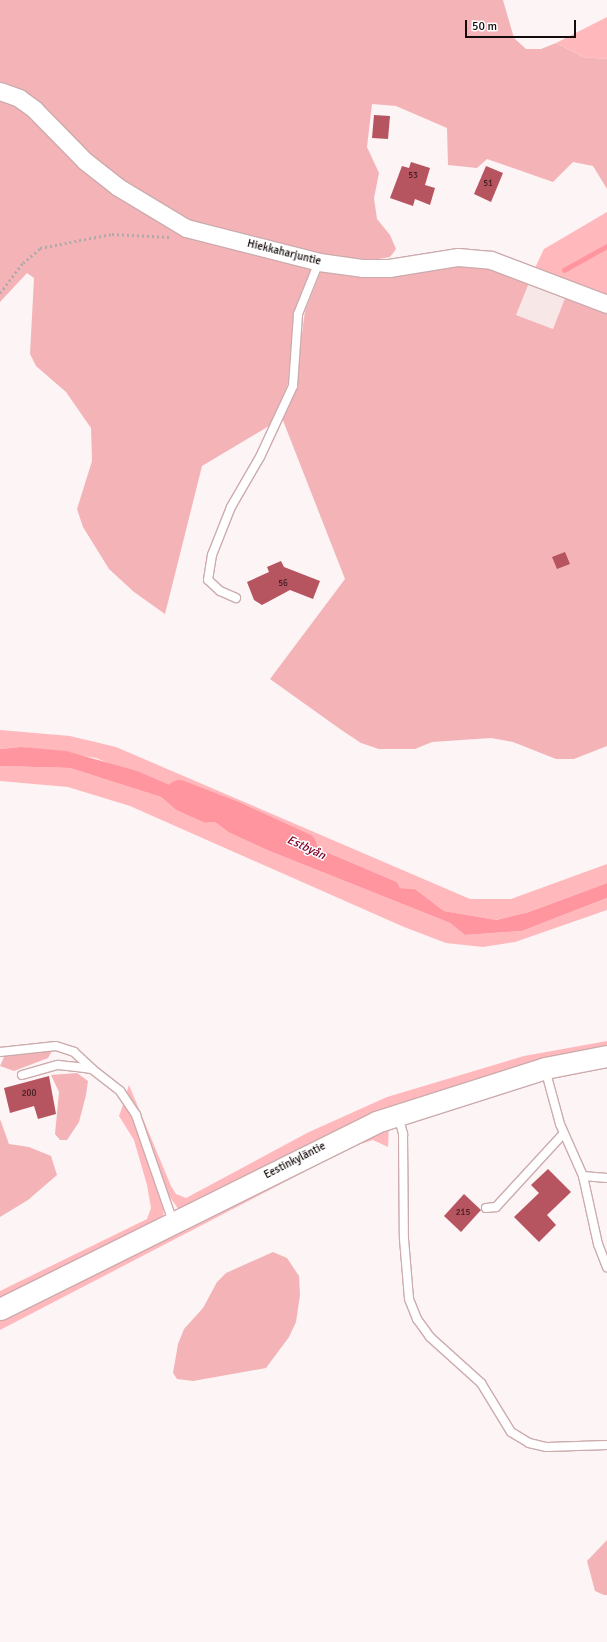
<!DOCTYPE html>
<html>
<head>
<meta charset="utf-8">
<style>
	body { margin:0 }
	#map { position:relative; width:607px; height:1642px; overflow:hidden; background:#fcf4f5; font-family:Signika,sans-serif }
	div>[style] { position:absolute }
	.built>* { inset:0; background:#f8e7e7 }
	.green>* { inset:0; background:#ffb9bd }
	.forest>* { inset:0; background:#f4b4b7 }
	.water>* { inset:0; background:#ff969f }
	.stream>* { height:4.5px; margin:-2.25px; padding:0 2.25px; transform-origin:2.25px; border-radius:2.25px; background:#ff969f }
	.river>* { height:27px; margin:-13.5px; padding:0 13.5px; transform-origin:13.5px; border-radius:13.5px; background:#ff969f }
	.building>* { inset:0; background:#b65460 }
	.path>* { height:2.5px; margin-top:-1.25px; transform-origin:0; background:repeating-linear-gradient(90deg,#b2a9aa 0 2px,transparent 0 5px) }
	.roads { filter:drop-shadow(1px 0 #cdabad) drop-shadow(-1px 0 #cdabad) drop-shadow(0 1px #cdabad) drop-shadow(0 -1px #cdabad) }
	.service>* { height:8px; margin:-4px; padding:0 4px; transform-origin:4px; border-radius:4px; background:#fff }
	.minor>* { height:17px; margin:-8.5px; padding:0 8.5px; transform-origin:8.5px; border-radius:8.5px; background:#fff }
	.tertiary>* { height:21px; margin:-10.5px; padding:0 10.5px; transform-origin:10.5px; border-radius:10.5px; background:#fff }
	span { translate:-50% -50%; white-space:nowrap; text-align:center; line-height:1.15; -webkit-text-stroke:3px #fff; paint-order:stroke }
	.number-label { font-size:9px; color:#3e1d20 }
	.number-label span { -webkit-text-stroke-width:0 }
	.street-label { font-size:11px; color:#160b0b }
	.water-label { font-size:12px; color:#830029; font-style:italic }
	.scale { position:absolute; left:465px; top:20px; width:111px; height:18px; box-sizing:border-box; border:2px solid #160b0b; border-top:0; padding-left:5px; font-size:12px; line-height:14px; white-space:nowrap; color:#160b0b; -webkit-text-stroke:3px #fff; paint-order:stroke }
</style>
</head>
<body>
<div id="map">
	<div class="built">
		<i style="clip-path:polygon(531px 278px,567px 293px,553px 329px,516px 315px)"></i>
	</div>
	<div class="green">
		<i style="clip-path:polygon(607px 17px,607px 59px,583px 57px,556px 43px)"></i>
		<i style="clip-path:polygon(607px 212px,607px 299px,534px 270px,544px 249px)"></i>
		<i style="clip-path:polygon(0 730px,70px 736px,116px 747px,470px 899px,511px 899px,607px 864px,607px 883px,529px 912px,495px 920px,444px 911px,415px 889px,400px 888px,397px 882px,284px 834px,240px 823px,228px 814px,96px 758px,21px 747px,0 749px)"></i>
		<i style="clip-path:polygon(0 766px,70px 768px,161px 797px,176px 810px,205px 823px,215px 822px,228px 832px,267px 850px,450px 923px,465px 935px,522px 931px,607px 898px,607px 910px,515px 942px,483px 947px,446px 943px,404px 927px,130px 806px,68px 787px,0 781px)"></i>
		<i style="clip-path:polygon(607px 1041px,607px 1050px,567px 1057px,179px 1210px,167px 1193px,126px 1094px,129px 1085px,171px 1186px,176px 1194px,186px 1198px,309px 1132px,387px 1097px,524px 1056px)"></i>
		<i style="clip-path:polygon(124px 1102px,135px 1122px,164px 1208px,163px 1218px,0 1302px,0 1291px,147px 1219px,151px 1208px,147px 1185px,134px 1140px,119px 1116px)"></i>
		<i style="clip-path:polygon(389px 1125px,388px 1147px,373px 1140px,354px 1146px,0 1330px,0 1317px)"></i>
	</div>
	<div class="forest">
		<i style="clip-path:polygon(0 0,503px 0,514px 38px,526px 49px,541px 49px,556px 43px,583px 57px,607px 59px,607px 189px,593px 166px,573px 162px,553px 182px,487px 159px,477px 168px,448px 165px,447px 128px,396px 106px,372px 104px,367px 147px,379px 173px,374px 198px,377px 219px,390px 235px,396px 249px,390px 257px,367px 261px,312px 253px,187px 220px,90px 158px,0 84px)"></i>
		<i style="clip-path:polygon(0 98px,17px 103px,133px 204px,313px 266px,294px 311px,288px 383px,274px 423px,202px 466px,165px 614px,134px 592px,109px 569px,83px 527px,77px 509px,92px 461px,91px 428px,66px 392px,36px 366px,30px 354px,34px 278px,27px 273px,0 302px)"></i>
		<i style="clip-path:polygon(463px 262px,493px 263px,531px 278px,516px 315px,553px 329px,567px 293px,607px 310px,607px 746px,574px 759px,556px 759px,513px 742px,491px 738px,432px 742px,415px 749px,379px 749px,361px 743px,340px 729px,270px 679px,345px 579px,282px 418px,295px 385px,305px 311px,323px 266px)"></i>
		<i style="clip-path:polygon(37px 1049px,52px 1051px,48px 1058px,14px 1071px,0 1066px,5px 1055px)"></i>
		<i style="clip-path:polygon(77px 1073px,88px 1081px,86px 1095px,79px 1122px,67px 1140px,60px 1140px,55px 1134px,59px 1092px,51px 1075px)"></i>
		<i style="clip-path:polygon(0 1119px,9px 1144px,29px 1147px,51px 1156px,57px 1175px,28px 1200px,0 1217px)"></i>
		<i style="clip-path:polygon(273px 1252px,287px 1258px,299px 1276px,300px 1295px,296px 1322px,289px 1337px,266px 1368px,193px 1381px,177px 1379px,173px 1373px,178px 1344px,184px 1329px,203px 1308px,217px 1282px,226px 1273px)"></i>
		<i style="clip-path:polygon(607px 1540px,607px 1595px,604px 1595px,595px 1591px,587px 1561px)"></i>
	</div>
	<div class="water">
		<i style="clip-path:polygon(21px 747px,66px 751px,137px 771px,186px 792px,240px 823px,284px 834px,397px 882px,400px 888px,415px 889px,444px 911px,496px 920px,529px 912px,607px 883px,607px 898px,522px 931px,465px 935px,450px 923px,267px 850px,228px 832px,215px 822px,205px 823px,176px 810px,161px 797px,70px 768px,0 766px,0 749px)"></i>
	</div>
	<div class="stream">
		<i style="left:564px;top:270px;width:49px;rotate:-29.2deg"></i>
	</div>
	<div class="river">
		<i style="left:179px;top:793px;width:58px;rotate:21.3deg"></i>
		<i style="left:233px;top:814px;width:77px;rotate:24.6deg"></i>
	</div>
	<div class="building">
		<i style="clip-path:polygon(374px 115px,390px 116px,388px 139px,372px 138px)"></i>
		<i style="clip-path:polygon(411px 162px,430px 168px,425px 185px,435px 188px,430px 205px,415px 199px,413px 206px,390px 198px,402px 166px,409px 168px)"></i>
		<i style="clip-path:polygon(486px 166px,503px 173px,491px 202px,474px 194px)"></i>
		<i style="clip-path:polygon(565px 552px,570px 564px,557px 569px,552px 557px)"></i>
		<i style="clip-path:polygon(281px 561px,284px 567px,320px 581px,313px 599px,290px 590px,262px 605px,254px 600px,247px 582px,269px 572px,267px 567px)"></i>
		<i style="clip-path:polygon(49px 1076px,56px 1114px,38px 1119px,34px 1106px,10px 1113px,4px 1088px)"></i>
		<i style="clip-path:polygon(548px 1169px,571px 1192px,547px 1215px,556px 1225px,539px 1242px,514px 1217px,539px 1193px,531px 1185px)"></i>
		<i style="clip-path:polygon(464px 1194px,481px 1210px,461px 1232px,444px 1216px)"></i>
	</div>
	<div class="path">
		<i style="left:0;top:293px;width:38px;rotate:-53deg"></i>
		<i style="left:23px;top:263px;width:23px;rotate:-41deg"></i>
		<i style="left:40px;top:248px;width:73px;rotate:-11deg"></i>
		<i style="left:112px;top:234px;width:58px;rotate:3deg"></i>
	</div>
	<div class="roads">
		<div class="service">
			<i style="left:236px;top:598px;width:17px;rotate:-156deg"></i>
			<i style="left:220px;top:591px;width:16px;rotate:-137deg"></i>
			<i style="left:208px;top:580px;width:25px;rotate:-81deg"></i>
			<i style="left:212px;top:555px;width:52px;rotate:-68.4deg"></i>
			<i style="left:231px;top:507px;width:58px;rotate:-59.9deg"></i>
			<i style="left:260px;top:457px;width:78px;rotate:-65.1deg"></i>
			<i style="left:293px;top:386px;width:72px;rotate:-86deg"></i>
			<i style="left:298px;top:314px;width:56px;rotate:-68deg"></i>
			<i style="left:0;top:1052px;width:56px;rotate:-6.1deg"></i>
			<i style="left:56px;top:1046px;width:19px;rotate:18deg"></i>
			<i style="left:74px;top:1052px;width:25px;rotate:43deg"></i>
			<i style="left:545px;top:1069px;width:57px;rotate:74.7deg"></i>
			<i style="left:560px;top:1124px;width:57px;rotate:66.1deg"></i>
			<i style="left:583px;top:1176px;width:24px;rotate:5deg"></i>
			<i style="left:22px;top:1075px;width:37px;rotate:-16deg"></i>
			<i style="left:58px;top:1065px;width:19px;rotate:6deg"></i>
			<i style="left:77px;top:1067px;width:15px;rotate:8deg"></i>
			<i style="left:92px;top:1069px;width:36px;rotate:38deg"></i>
			<i style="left:120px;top:1091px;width:29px;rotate:56deg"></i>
			<i style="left:136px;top:1115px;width:113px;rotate:70.9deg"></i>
			<i style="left:398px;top:1116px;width:19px;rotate:74deg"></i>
			<i style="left:403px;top:1134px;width:105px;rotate:89.5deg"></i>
			<i style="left:404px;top:1239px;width:60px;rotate:85.2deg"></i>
			<i style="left:409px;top:1299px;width:22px;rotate:68deg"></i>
			<i style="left:417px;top:1319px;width:22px;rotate:54deg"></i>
			<i style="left:430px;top:1337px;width:69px;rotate:42deg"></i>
			<i style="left:481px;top:1383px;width:57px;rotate:58.5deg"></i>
			<i style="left:511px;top:1432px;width:21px;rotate:31deg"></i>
			<i style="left:529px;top:1443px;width:18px;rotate:13deg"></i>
			<i style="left:547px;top:1447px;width:60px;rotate:-1.9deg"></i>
			<i style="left:583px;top:1176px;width:70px;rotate:77.6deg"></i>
			<i style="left:598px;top:1244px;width:25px;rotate:69deg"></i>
			<i style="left:486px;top:1208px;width:10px;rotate:-6deg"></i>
			<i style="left:496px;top:1207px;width:100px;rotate:-47.4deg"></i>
		</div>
		<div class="minor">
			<i style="left:0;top:91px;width:20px;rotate:20deg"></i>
			<i style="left:19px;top:98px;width:19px;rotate:36deg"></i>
			<i style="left:34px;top:109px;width:73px;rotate:45.6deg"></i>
			<i style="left:85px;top:161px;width:42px;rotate:38.2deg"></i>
			<i style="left:118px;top:187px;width:79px;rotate:31.1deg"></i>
			<i style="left:186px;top:228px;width:137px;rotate:14.3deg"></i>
			<i style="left:319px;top:262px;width:43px;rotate:7.9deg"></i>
			<i style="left:362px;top:268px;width:27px"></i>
			<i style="left:389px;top:268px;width:70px;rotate:-9.1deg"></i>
			<i style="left:458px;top:257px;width:33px;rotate:5deg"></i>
			<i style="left:491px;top:260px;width:124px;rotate:20.8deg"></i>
		</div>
		<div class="tertiary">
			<i style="left:0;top:1309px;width:420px;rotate:-26.4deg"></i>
			<i style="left:376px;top:1122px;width:177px;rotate:-17.7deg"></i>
			<i style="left:545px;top:1068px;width:63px;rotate:-11deg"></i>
		</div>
	</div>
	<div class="number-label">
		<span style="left:413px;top:176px">53</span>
		<span style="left:488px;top:184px">51</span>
		<span style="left:283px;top:584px">56</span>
		<span style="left:29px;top:1094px">200</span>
		<span style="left:463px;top:1213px">215</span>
	</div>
	<div class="street-label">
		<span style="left:284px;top:253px;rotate:14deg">Hiekkaharjuntie</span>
		<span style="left:295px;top:1161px;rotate:-27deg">Eestinkyläntie</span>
	</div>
	<div class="water-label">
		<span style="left:306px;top:848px;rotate:25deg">Estbyån</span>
	</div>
	<div class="scale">50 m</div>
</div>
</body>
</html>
